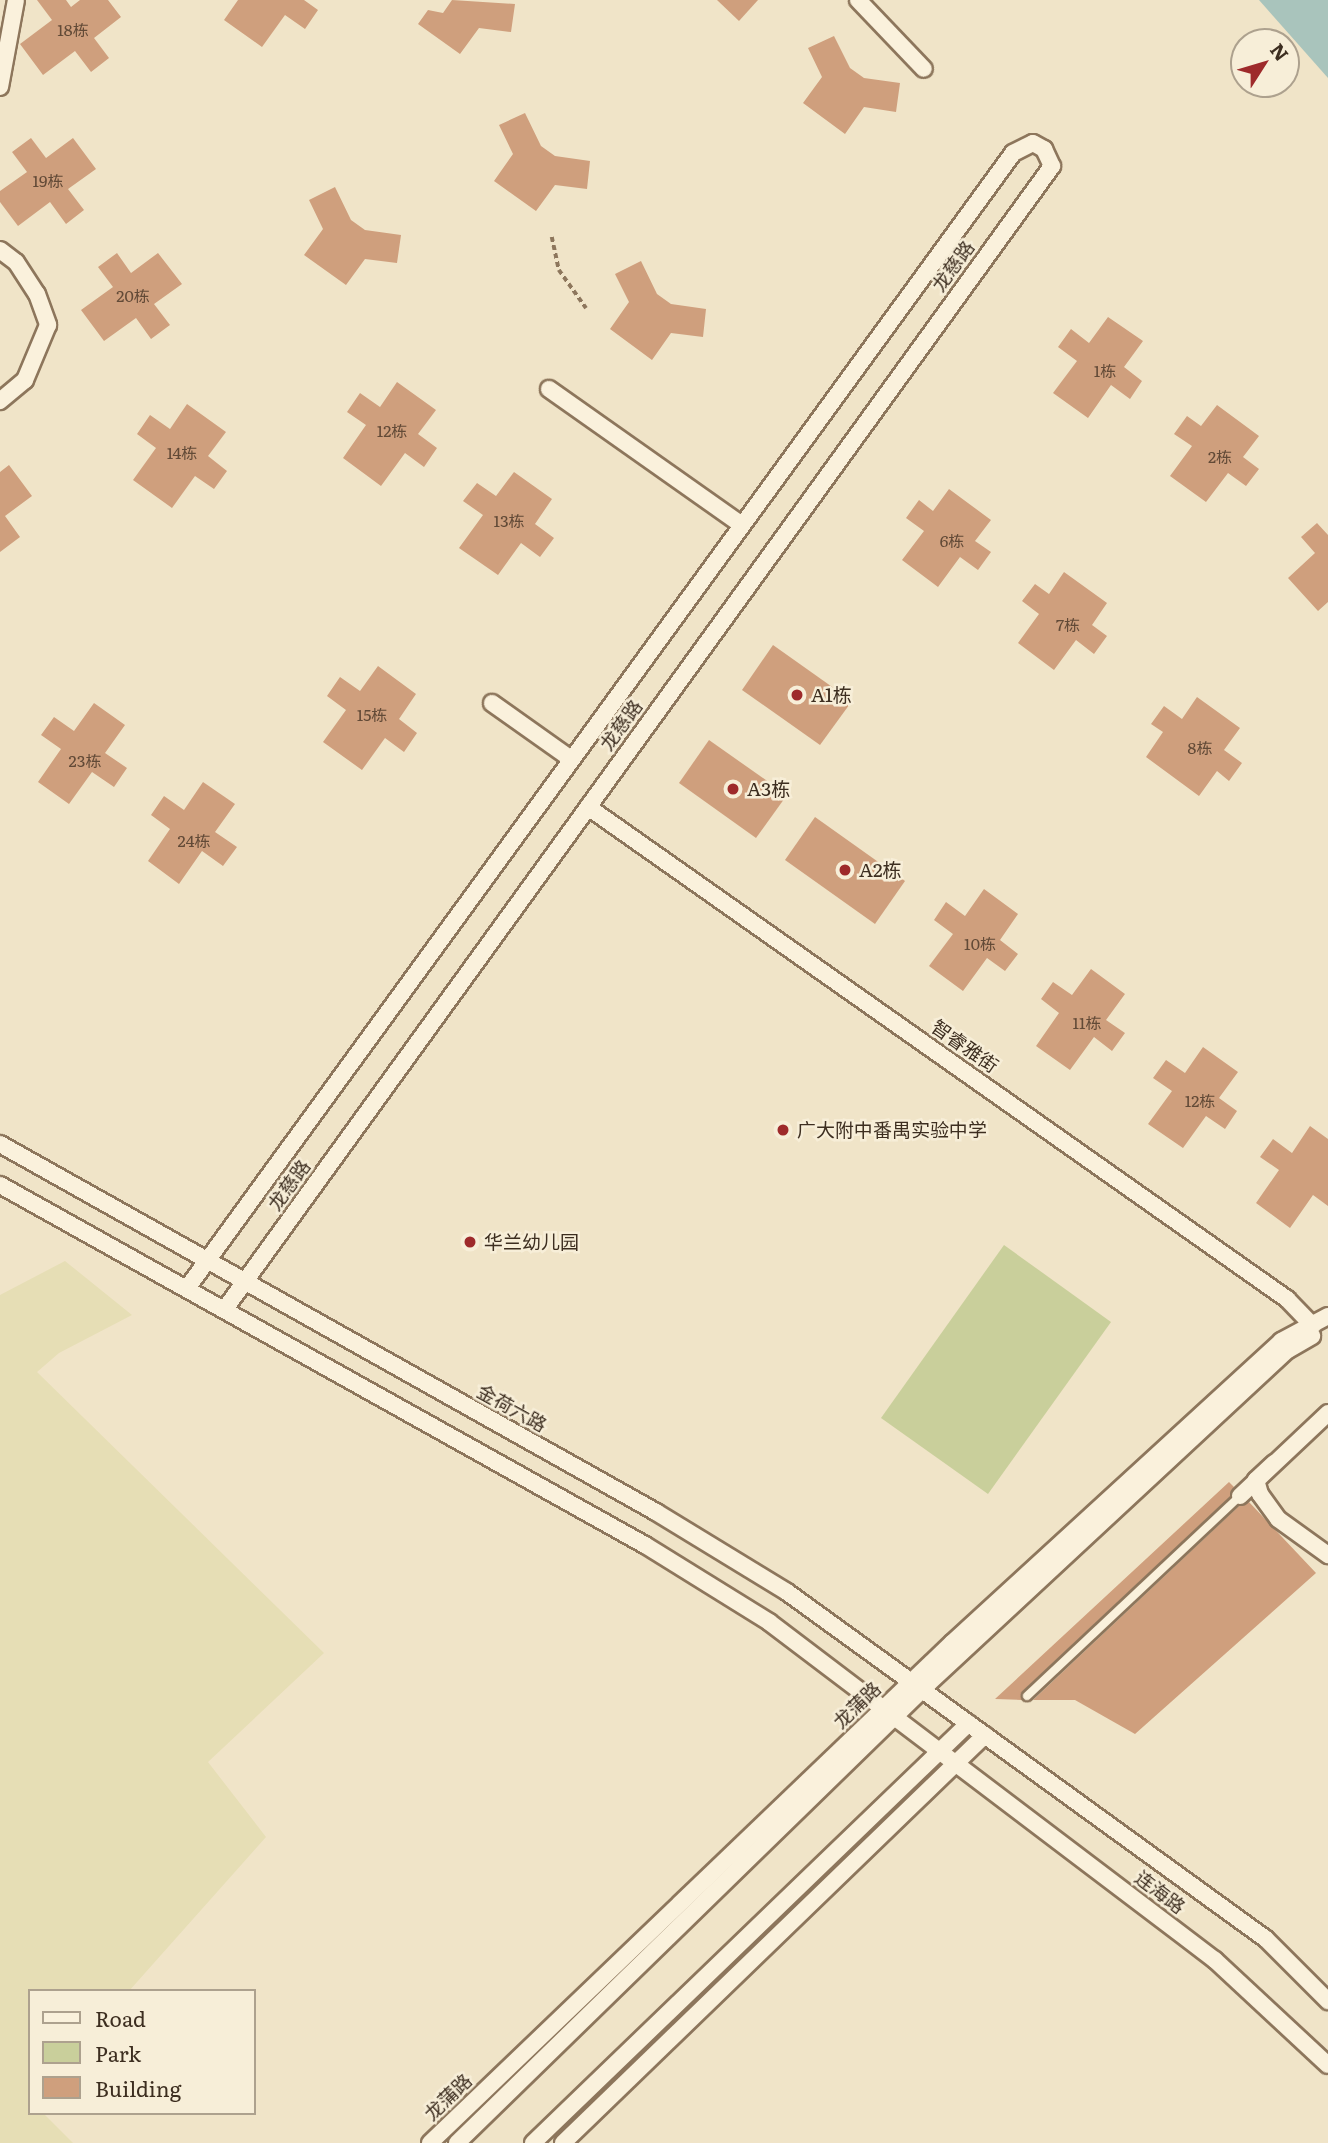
<!DOCTYPE html>
<html>
<head>
<meta charset="utf-8">
<style>
	body { margin:0 }
	#map { position:relative; width:1328px; height:2143px; overflow:hidden; background:#f0e4c8; font-family:Literata,"Noto Sans SC",serif }
	div>[style] { position:absolute }
	.farmland>* { inset:0; background:#e6deb5 }
	.green>* { inset:0; background:#c9cf9b }
	.water>* { inset:0; background:#a9c4bc }
	.building>* { inset:0; background:#cf9f7d }
	.path>* { height:3.5px; margin-top:-1.75px; transform-origin:0; background:repeating-linear-gradient(90deg,#8d765c 0 5px,transparent 0 8.5px) }
	.roads { filter:drop-shadow(2px 0 #8d765c) drop-shadow(-2px 0 #8d765c) drop-shadow(0 2px #8d765c) drop-shadow(0 -2px #8d765c) }
	.lane>* { height:8px; margin:-4px; padding:0 4px; transform-origin:4px; border-radius:4px; background:#faf1dc }
	.street>* { height:16px; margin:-8px; padding:0 8px; transform-origin:8px; border-radius:8px; background:#faf1dc }
	.dots>* { width:19px; height:19px; translate:-50% -50%; box-sizing:border-box; border:4px solid #f7eed8; border-radius:50% }
	span { translate:-50% -50%; white-space:nowrap; text-align:center; line-height:1.15; -webkit-text-stroke:5px #f7eed8; paint-order:stroke }
	.number-label { font-size:16px; color:#624a37 }
	.number-label span { -webkit-text-stroke-width:0 }
	.street-label { font-size:19px; color:#3d2e20 }
	.poi-label { font-size:19px; color:#3d2e20 }
	.left { translate:0 -50%; text-align:left }
	.legend { position:absolute; left:28px; top:1989px; width:228px; height:126px; box-sizing:border-box; background:#f7eed8; border:2px solid #ada18e; margin:0; padding:9px 12px; list-style:none; font-size:21px; color:#3d2e20 }
	.legend li { display:flex; align-items:center; gap:14px; height:35px }
	.legend b { width:35px; border:2px solid #ada18e }
	.north { position:absolute; left:1230px; top:28px; width:70px; height:70px; box-sizing:border-box; background:#f7eed8; border:2px solid #ada18e; border-radius:50%; rotate:53deg; font-size:19px; font-weight:700; line-height:28px; text-align:center; color:#3d2e20 }
	.north::after { content:''; display:block; margin:auto; width:24px; height:32px; background:#9e2a2b; clip-path:polygon(50% 0,100% 100%,50% 72%,0 100%) }
</style>
</head>
<body>
<div id="map">
	<div class="farmland">
		<i style="clip-path:polygon(65px 1261px,132px 1315px,59px 1353px,37px 1372px,324px 1653px,208px 1762px,266px 1837px,129px 1991px,30px 1991px,30px 2113px,43px 2113px,73px 2143px,0 2143px,0 1295px)"></i>
	</div>
	<div class="green">
		<i style="clip-path:polygon(1004px 1245px,1111px 1322px,988px 1494px,881px 1418px)"></i>
	</div>
	<div class="water">
		<i style="clip-path:polygon(1259px 0,1328px 0,1328px 78px)"></i>
	</div>
	<div class="building">
		<i style="clip-path:polygon(37px 0,66px 0,71px 7px,80px 0,108px 0,121px 17px,94px 38px,109px 58px,91px 72px,75px 51px,43px 75px,20px 44px,52px 20px)"></i>
		<i style="clip-path:polygon(238px 0,304px 0,318px 10px,305px 29px,285px 15px,262px 47px,224px 20px)"></i>
		<i style="clip-path:polygon(452px 0,515px 4px,511px 32px,479px 28px,460px 54px,418px 24px,428px 10px,443px 13px)"></i>
		<i style="clip-path:polygon(717px 0,758px 0,739px 21px)"></i>
		<i style="clip-path:polygon(834px 36px,850px 68px,864px 78px,900px 83px,896px 112px,864px 107px,845px 134px,803px 103px,822px 77px,808px 48px)"></i>
		<i style="clip-path:polygon(525px 113px,541px 146px,555px 156px,590px 161px,587px 189px,555px 185px,536px 211px,494px 181px,513px 154px,499px 125px)"></i>
		<i style="clip-path:polygon(31px 138px,46px 158px,73px 138px,96px 169px,68px 189px,84px 210px,66px 224px,50px 202px,18px 226px,0 202px,0 191px,27px 172px,12px 152px)"></i>
		<i style="clip-path:polygon(335px 187px,351px 220px,365px 230px,401px 235px,397px 263px,365px 259px,346px 285px,304px 255px,323px 229px,309px 200px)"></i>
		<i style="clip-path:polygon(117px 253px,131px 273px,158px 253px,182px 284px,154px 304px,170px 325px,151px 339px,136px 318px,104px 341px,81px 310px,113px 287px,98px 267px)"></i>
		<i style="clip-path:polygon(641px 261px,657px 294px,671px 304px,706px 309px,703px 337px,671px 333px,652px 360px,610px 329px,629px 302px,615px 274px)"></i>
		<i style="clip-path:polygon(1108px 317px,1143px 341px,1124px 367px,1142px 381px,1130px 399px,1111px 385px,1088px 418px,1053px 393px,1077px 361px,1058px 347px,1071px 329px,1089px 343px)"></i>
		<i style="clip-path:polygon(397px 382px,436px 410px,418px 434px,437px 448px,424px 467px,405px 453px,381px 486px,343px 458px,366px 425px,347px 412px,360px 393px,380px 407px)"></i>
		<i style="clip-path:polygon(187px 404px,226px 432px,208px 456px,227px 471px,214px 489px,195px 476px,172px 508px,133px 480px,156px 448px,137px 434px,150px 415px,170px 429px)"></i>
		<i style="clip-path:polygon(1217px 405px,1259px 436px,1243px 457px,1259px 469px,1246px 486px,1228px 473px,1206px 502px,1170px 476px,1192px 446px,1174px 434px,1187px 416px,1201px 426px)"></i>
		<i style="clip-path:polygon(9px 465px,32px 496px,5px 516px,20px 537px,0 552px,0 472px)"></i>
		<i style="clip-path:polygon(514px 472px,552px 499px,535px 524px,554px 538px,540px 557px,521px 543px,498px 575px,459px 548px,483px 515px,463px 501px,477px 483px,496px 496px)"></i>
		<i style="clip-path:polygon(949px 489px,991px 520px,975px 541px,991px 552px,978px 570px,960px 557px,938px 587px,902px 560px,924px 531px,906px 518px,919px 500px,933px 511px)"></i>
		<i style="clip-path:polygon(1317px 523px,1328px 535px,1328px 602px,1318px 611px,1288px 578px,1315px 553px,1301px 537px)"></i>
		<i style="clip-path:polygon(1064px 572px,1107px 603px,1092px 625px,1107px 636px,1094px 654px,1076px 640px,1054px 670px,1018px 643px,1039px 614px,1022px 601px,1035px 584px,1049px 594px)"></i>
		<i style="clip-path:polygon(773px 645px,852px 701px,820px 745px,742px 690px)"></i>
		<i style="clip-path:polygon(378px 666px,416px 694px,399px 719px,417px 733px,404px 752px,385px 738px,362px 770px,323px 742px,346px 710px,327px 696px,340px 677px,360px 691px)"></i>
		<i style="clip-path:polygon(1197px 697px,1240px 728px,1224px 750px,1242px 763px,1229px 781px,1217px 771px,1199px 796px,1146px 757px,1163px 732px,1151px 724px,1164px 706px,1182px 719px)"></i>
		<i style="clip-path:polygon(94px 703px,125px 725px,105px 753px,127px 768px,114px 787px,92px 772px,69px 804px,38px 782px,61px 749px,41px 735px,54px 717px,74px 731px)"></i>
		<i style="clip-path:polygon(709px 740px,787px 795px,756px 838px,679px 783px)"></i>
		<i style="clip-path:polygon(203px 782px,235px 804px,215px 832px,237px 847px,223px 866px,202px 851px,179px 884px,148px 861px,170px 829px,151px 815px,164px 796px,184px 810px)"></i>
		<i style="clip-path:polygon(815px 817px,905px 881px,875px 924px,785px 860px)"></i>
		<i style="clip-path:polygon(984px 889px,1018px 914px,1000px 940px,1018px 954px,1005px 971px,987px 958px,963px 991px,929px 966px,953px 934px,934px 920px,946px 902px,965px 916px)"></i>
		<i style="clip-path:polygon(1091px 969px,1125px 994px,1106px 1020px,1125px 1033px,1112px 1051px,1094px 1037px,1070px 1070px,1036px 1046px,1059px 1013px,1041px 999px,1053px 982px,1072px 995px)"></i>
		<i style="clip-path:polygon(1203px 1047px,1238px 1072px,1219px 1098px,1237px 1111px,1225px 1129px,1206px 1116px,1183px 1148px,1148px 1124px,1172px 1091px,1153px 1078px,1166px 1060px,1185px 1073px)"></i>
		<i style="clip-path:polygon(1310px 1126px,1328px 1139px,1328px 1206px,1313px 1195px,1290px 1228px,1256px 1203px,1279px 1170px,1260px 1157px,1273px 1139px,1292px 1153px)"></i>
		<i style="clip-path:polygon(1229px 1482px,1234px 1487px,1230px 1497px,1023px 1691px,1022px 1700px,995px 1699px)"></i>
		<i style="clip-path:polygon(1249px 1502px,1316px 1573px,1135px 1734px,1075px 1700px,1033px 1700px,1239px 1506px)"></i>
	</div>
	<div class="path">
		<i style="left:552px;top:237px;width:34px;rotate:78deg"></i>
		<i style="left:559px;top:270px;width:47px;rotate:54.6deg"></i>
	</div>
	<div class="roads">
		<div class="lane">
			<i style="left:1027px;top:1696px;width:292px;rotate:-43.2deg"></i>
		</div>
		<div class="street">
			<i style="left:858px;top:0;width:95px;rotate:46.3deg"></i>
			<i style="left:0;top:87px;width:88px;rotate:-79.6deg"></i>
			<i style="left:0;top:250px;width:20px;rotate:37deg"></i>
			<i style="left:16px;top:262px;width:38px;rotate:57deg"></i>
			<i style="left:37px;top:294px;width:33px;rotate:70deg"></i>
			<i style="left:48px;top:325px;width:60px;rotate:112.7deg"></i>
			<i style="left:25px;top:380px;width:33px;rotate:140deg"></i>
			<i style="left:549px;top:389px;width:236px;rotate:35.2deg"></i>
			<i style="left:492px;top:703px;width:97px;rotate:35.3deg"></i>
			<i style="left:588px;top:807px;width:855px;rotate:35.14deg"></i>
			<i style="left:1287px;top:1299px;width:37px;rotate:46deg"></i>
			<i style="left:0;top:1144px;width:752px;rotate:29.29deg"></i>
			<i style="left:656px;top:1512px;width:153px;rotate:31.4deg"></i>
			<i style="left:787px;top:1592px;width:591px;rotate:35.92deg"></i>
			<i style="left:1266px;top:1939px;width:88px;rotate:45deg"></i>
			<i style="left:0;top:1185px;width:739px;rotate:29.17deg"></i>
			<i style="left:645px;top:1545px;width:146px;rotate:31.8deg"></i>
			<i style="left:769px;top:1622px;width:560px;rotate:37.16deg"></i>
			<i style="left:1215px;top:1960px;width:154px;rotate:42.9deg"></i>
			<i style="left:188px;top:1287px;width:1402px;rotate:-53.96deg"></i>
			<i style="left:1013px;top:153px;width:22px;rotate:-27deg"></i>
			<i style="left:1033px;top:143px;width:13px;rotate:29deg"></i>
			<i style="left:1044px;top:149px;width:19px;rotate:65deg"></i>
			<i style="left:1052px;top:166px;width:1411px;rotate:125.89deg"></i>
			<i style="left:1274px;top:1463px;width:25px;rotate:137deg"></i>
			<i style="left:1256px;top:1480px;width:15px;rotate:74deg"></i>
			<i style="left:1260px;top:1494px;width:31px;rotate:54deg"></i>
			<i style="left:1278px;top:1519px;width:62px;rotate:35.8deg"></i>
			<i style="left:1240px;top:1496px;width:121px;rotate:-43.3deg"></i>
			<i style="left:430px;top:2143px;width:723px;rotate:-43.77deg"></i>
			<i style="left:952px;top:1643px;width:447px;rotate:-42.5deg"></i>
			<i style="left:1281px;top:1341px;width:53px;rotate:-28deg"></i>
			<i style="left:457px;top:2143px;width:658px;rotate:-44.26deg"></i>
			<i style="left:928px;top:1684px;width:491px;rotate:-42.9deg"></i>
			<i style="left:1288px;top:1350px;width:28px;rotate:-30deg"></i>
			<i style="left:533px;top:2143px;width:605px;rotate:-43.93deg"></i>
			<i style="left:563px;top:2143px;width:587px;rotate:-44.03deg"></i>
		</div>
	</div>
	<div class="dots">
		<i style="left:797px;top:695px;background:#9e2a2b"></i>
		<i style="left:733px;top:789px;background:#9e2a2b"></i>
		<i style="left:845px;top:870px;background:#9e2a2b"></i>
		<i style="left:783px;top:1130px;background:#9e2a2b"></i>
		<i style="left:470px;top:1242px;background:#9e2a2b"></i>
	</div>
	<div class="number-label">
		<span style="left:73px;top:29px">18栋</span>
		<span style="left:48px;top:180px">19栋</span>
		<span style="left:133px;top:295px">20栋</span>
		<span style="left:1105px;top:370px">1栋</span>
		<span style="left:392px;top:430px">12栋</span>
		<span style="left:182px;top:452px">14栋</span>
		<span style="left:1220px;top:456px">2栋</span>
		<span style="left:509px;top:520px">13栋</span>
		<span style="left:952px;top:540px">6栋</span>
		<span style="left:1068px;top:624px">7栋</span>
		<span style="left:372px;top:714px">15栋</span>
		<span style="left:1200px;top:747px">8栋</span>
		<span style="left:85px;top:760px">23栋</span>
		<span style="left:194px;top:840px">24栋</span>
		<span style="left:980px;top:943px">10栋</span>
		<span style="left:1087px;top:1022px">11栋</span>
		<span style="left:1200px;top:1100px">12栋</span>
	</div>
	<div class="street-label">
		<span style="left:953px;top:266px;rotate:-54deg">龙慈路</span>
		<span style="left:621px;top:725px;rotate:-54deg">龙慈路</span>
		<span style="left:965px;top:1046px;rotate:35deg">智睿雅街</span>
		<span style="left:289px;top:1185px;rotate:-54deg">龙慈路</span>
		<span style="left:512px;top:1408px;rotate:29deg">金荷六路</span>
		<span style="left:857px;top:1705px;rotate:-44deg">龙蒲路</span>
		<span style="left:1160px;top:1892px;rotate:37deg">连海路</span>
		<span style="left:448px;top:2097px;rotate:-44deg">龙蒲路</span>
	</div>
	<div class="poi-label">
		<span class="left" style="left:811px;top:695px">A1栋</span>
		<span class="left" style="left:747px;top:789px">A3栋</span>
		<span class="left" style="left:859px;top:870px">A2栋</span>
		<span class="left" style="left:797px;top:1130px">广大附中番禺实验中学</span>
		<span class="left" style="left:484px;top:1242px">华兰幼儿园</span>
	</div>
	<ul class="legend">
	<li><b style="height:9px;background:#faf1dc"></b>Road</li>
	<li><b style="height:19px;background:#c9cf9b"></b>Park</li>
	<li><b style="height:19px;background:#cf9f7d"></b>Building</li>
	</ul>
	<div class="north">N</div>
</div>
</body>
</html>
